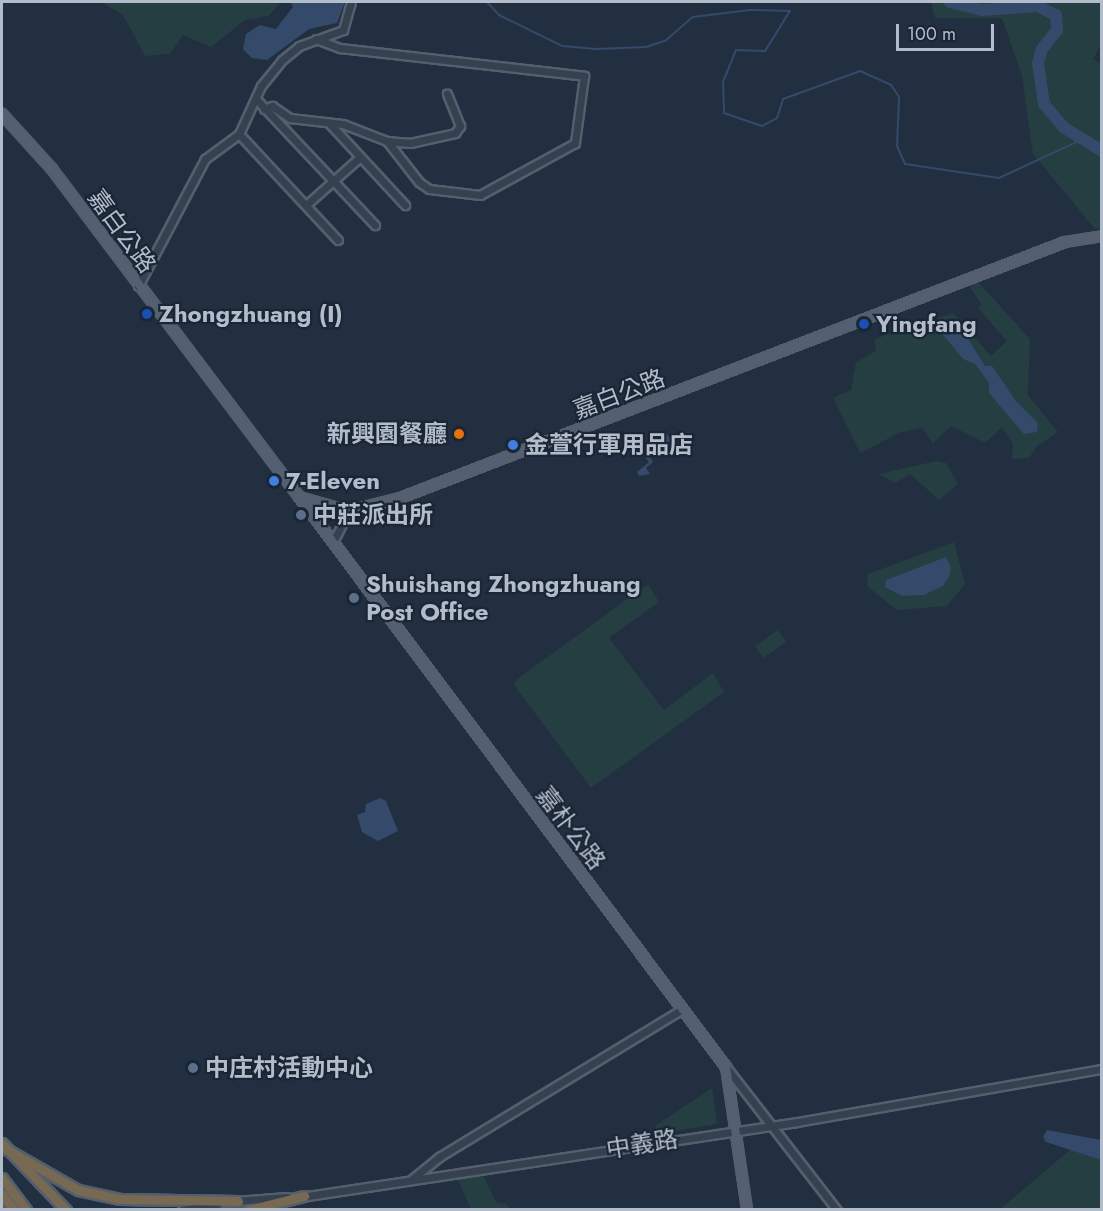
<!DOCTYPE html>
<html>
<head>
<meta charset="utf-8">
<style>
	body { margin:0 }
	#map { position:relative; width:1103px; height:1211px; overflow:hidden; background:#222f41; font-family:Jost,"Noto Sans TC",sans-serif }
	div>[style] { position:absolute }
	.green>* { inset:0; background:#243e42 }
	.water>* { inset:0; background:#334a6a }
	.stream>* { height:2px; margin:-1px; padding:0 1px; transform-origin:1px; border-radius:1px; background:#334a6a }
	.river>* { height:12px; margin:-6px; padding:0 6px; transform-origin:6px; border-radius:6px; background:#334a6a }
	.roads { filter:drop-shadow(2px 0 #545f6e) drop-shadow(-2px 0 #545f6e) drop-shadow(0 2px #545f6e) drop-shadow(0 -2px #545f6e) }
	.minor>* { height:7px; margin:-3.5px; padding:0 3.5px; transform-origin:3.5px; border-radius:3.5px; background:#364150 }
	.major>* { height:8px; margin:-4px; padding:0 4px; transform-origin:4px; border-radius:4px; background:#546071 }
	.highway>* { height:9px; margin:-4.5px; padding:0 4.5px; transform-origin:4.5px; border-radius:4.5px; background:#776952 }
	.dots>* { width:16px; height:16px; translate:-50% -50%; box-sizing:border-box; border:3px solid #1b2635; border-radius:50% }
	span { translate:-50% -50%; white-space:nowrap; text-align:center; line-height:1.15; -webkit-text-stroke:4.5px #1b2635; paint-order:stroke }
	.street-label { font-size:24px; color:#b2bccb }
	.poi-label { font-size:24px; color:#b2bccb; font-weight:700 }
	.left { translate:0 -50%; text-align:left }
	.right { translate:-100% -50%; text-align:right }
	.frame { position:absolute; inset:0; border:3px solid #b2bccb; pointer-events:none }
	.scale { position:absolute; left:896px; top:24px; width:98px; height:27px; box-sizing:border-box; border:3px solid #b2bccb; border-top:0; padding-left:8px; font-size:18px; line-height:21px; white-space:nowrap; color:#b2bccb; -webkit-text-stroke:4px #1b2635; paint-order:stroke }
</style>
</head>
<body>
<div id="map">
	<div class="green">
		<i style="clip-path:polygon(101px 2px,276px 2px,279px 5px,268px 16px,245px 20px,211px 47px,183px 35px,170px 54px,145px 56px,123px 15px)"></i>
		<i style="clip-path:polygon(931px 2px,1101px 2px,1101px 45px,1093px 59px,1101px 64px,1101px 228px,1095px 229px,1033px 154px,1022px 76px,1002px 18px,935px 18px)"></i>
		<i style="clip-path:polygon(978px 282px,1030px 339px,1028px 395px,1058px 432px,1037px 446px,1029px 458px,1012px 459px,1013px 444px,1002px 427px,985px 443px,951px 426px,933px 443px,922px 428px,901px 432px,860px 453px,833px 398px,851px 390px,856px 362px,876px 351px,874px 339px,953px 313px,991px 356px,1007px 341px,978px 308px,982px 305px,969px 286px)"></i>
		<i style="clip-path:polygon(936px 461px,946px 463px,958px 484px,939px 500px,910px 474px,896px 483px,879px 474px)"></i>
		<i style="clip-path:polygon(954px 542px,965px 584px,947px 606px,897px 610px,867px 586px,868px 574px)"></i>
		<i style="clip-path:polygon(648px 584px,659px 602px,609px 638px,664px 710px,713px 673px,724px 692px,591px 788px,514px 685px,516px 680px)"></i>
		<i style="clip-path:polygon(778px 630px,786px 642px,763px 658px,755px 646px)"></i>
		<i style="clip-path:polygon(712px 1088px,717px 1124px,656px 1134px,656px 1125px)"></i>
		<i style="clip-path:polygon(1071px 1149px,1101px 1160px,1101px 1209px,999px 1210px)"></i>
		<i style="clip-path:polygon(483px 1175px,496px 1202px,507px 1204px,510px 1209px,471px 1209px,457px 1178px)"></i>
	</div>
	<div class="water">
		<i style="clip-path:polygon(291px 2px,345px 2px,337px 23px,309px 29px,267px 60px,252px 58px,243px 49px,246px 34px,260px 25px,276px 29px,293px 7px)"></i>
		<i style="clip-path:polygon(953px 323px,961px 327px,985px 366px,992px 366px,1016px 401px,1038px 423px,1037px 432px,1024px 434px,989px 393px,989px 383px,975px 364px,963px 359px,940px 331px,941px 327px,949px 327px)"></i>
		<i style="clip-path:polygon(667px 434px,675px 446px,669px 450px,665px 447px,650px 457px,653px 462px,646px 468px,650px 474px,639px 476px,637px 472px,649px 462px,645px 457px)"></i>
		<i style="clip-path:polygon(946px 557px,951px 567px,949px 577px,943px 586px,924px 595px,902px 596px,885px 587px,886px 580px)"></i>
		<i style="clip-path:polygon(380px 798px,386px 801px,398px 831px,378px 841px,362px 832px,357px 815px,365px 812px,366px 804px)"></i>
		<i style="clip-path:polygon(1047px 1130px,1101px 1140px,1101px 1160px,1046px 1142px,1043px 1137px)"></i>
	</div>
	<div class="stream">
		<i style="left:487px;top:2px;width:18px;rotate:47deg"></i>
		<i style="left:499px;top:15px;width:70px;rotate:26.2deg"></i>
		<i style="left:562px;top:46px;width:35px;rotate:5deg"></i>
		<i style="left:597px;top:49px;width:49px;rotate:-2.3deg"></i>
		<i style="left:646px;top:47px;width:20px;rotate:-18deg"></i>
		<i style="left:665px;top:41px;width:37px;rotate:-41deg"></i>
		<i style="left:693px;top:17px;width:57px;rotate:-7deg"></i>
		<i style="left:750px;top:10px;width:40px;rotate:1.4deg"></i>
		<i style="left:790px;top:11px;width:47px;rotate:122deg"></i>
		<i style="left:765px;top:51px;width:29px;rotate:-178deg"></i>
		<i style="left:736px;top:50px;width:35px;rotate:112deg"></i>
		<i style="left:723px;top:82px;width:31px;rotate:88deg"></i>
		<i style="left:724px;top:113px;width:40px;rotate:18.9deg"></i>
		<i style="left:762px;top:126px;width:17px;rotate:-28deg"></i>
		<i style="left:777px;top:118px;width:20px;rotate:-72deg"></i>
		<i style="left:783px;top:99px;width:82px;rotate:-20deg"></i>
		<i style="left:860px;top:71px;width:34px;rotate:24deg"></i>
		<i style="left:891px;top:85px;width:14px;rotate:56deg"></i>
		<i style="left:899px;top:97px;width:49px;rotate:92.3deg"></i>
		<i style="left:897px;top:146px;width:20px;rotate:66deg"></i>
		<i style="left:905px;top:164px;width:95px;rotate:8.5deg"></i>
		<i style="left:999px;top:178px;width:90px;rotate:-24.9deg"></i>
	</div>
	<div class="river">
		<i style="left:950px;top:2px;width:33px;rotate:14deg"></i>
		<i style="left:982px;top:10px;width:56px;rotate:-4.1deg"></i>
		<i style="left:1038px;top:6px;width:20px;rotate:27deg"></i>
		<i style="left:1056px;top:15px;width:15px;rotate:86deg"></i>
		<i style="left:1057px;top:30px;width:24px;rotate:128deg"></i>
		<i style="left:1042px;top:49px;width:15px;rotate:106deg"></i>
		<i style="left:1038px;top:63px;width:41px;rotate:81.7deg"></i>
		<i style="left:1044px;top:104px;width:30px;rotate:50deg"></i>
		<i style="left:1063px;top:127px;width:46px;rotate:31.6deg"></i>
	</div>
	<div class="roads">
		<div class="minor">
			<i style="left:316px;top:39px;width:26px;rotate:21deg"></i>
			<i style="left:340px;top:48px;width:246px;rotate:6.5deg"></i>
			<i style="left:584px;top:76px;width:68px;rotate:97.7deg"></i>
			<i style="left:575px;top:143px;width:108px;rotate:151.3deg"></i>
			<i style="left:480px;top:195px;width:51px;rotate:-173.3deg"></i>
			<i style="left:429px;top:189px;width:12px;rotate:-145deg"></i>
			<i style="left:419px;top:182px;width:52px;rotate:-128deg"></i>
			<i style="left:257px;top:100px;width:172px;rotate:46.7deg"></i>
			<i style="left:264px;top:109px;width:9px;rotate:-21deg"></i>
			<i style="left:272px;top:106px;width:22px;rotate:34deg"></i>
			<i style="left:290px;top:118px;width:53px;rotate:6.5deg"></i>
			<i style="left:343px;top:124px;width:47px;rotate:21.1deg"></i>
			<i style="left:387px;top:141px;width:23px;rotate:5deg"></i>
			<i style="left:410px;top:143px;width:46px;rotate:-12.5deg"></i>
			<i style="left:455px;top:133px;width:9px;rotate:-54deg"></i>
			<i style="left:460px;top:126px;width:35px;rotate:-112deg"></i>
			<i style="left:329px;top:123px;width:112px;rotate:47.2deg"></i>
			<i style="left:239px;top:134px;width:145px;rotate:47deg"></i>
			<i style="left:306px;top:205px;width:71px;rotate:-41.6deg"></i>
			<i style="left:138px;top:286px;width:144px;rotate:-62.2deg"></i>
			<i style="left:205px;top:159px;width:42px;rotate:-36.3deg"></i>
			<i style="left:239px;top:134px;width:53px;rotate:-65.4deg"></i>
			<i style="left:261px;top:86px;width:33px;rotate:-51deg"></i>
			<i style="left:282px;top:60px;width:22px;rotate:-39deg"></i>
			<i style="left:299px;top:46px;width:47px;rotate:-20deg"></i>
			<i style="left:343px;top:30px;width:29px;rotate:-74deg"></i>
			<i style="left:333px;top:542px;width:35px;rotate:-63deg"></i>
			<i style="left:726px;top:1067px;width:181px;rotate:52.2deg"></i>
			<i style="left:412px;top:1179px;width:35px;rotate:-39deg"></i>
			<i style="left:439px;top:1157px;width:283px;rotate:-31.3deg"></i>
			<i style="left:301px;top:1197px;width:502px;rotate:-8.6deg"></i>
			<i style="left:797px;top:1122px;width:310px;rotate:-9.9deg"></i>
			<i style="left:235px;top:1201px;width:52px;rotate:-4.4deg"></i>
			<i style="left:182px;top:1210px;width:36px;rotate:-9deg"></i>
		</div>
		<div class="major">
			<i style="left:2px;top:114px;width:74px;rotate:47.7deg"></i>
			<i style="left:52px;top:169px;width:411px;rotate:53deg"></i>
			<i style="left:299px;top:497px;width:52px;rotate:15.6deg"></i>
			<i style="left:349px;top:511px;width:53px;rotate:-14.3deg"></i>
			<i style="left:400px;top:498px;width:713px;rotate:-21.05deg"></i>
			<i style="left:1065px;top:242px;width:37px;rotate:-9deg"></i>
			<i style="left:300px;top:498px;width:711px;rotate:53.18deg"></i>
			<i style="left:726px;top:1067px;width:145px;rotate:81.6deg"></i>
		</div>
		<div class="highway">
			<i style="left:2px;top:1143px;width:93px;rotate:46.3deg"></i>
			<i style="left:6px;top:1149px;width:83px;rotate:29.7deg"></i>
			<i style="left:78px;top:1190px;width:43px;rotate:12.1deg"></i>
			<i style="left:120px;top:1199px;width:118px;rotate:1deg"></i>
			<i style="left:2px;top:1178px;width:40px;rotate:53deg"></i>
			<i style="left:2px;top:1194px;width:20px;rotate:53deg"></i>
			<i style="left:248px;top:1210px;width:58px;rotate:-14deg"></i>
		</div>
	</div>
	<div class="dots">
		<i style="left:147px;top:314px;background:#1a4fb4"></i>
		<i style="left:864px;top:324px;background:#1a4fb4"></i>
		<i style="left:459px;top:434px;background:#e8710a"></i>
		<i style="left:513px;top:445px;background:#3f7fe0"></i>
		<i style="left:274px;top:481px;background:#3f7fe0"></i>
		<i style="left:301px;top:515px;background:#5c6f8a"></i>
		<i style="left:354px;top:598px;background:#5c6f8a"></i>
		<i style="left:193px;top:1068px;background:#5c6f8a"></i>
	</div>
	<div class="street-label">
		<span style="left:122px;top:231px;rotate:54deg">嘉白公路</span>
		<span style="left:619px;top:394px;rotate:-21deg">嘉白公路</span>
		<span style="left:571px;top:828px;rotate:53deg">嘉朴公路</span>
		<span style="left:642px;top:1144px;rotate:-9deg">中義路</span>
	</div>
	<div class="poi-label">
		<span class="left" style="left:159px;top:314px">Zhongzhuang (I)</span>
		<span class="left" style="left:876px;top:324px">Yingfang</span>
		<span class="right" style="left:447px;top:434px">新興園餐廳</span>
		<span class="left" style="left:525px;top:445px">金萱行軍用品店</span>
		<span class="left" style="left:286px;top:481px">7-Eleven</span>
		<span class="left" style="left:313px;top:515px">中莊派出所</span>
		<span class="left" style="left:366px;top:598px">Shuishang Zhongzhuang<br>Post Office</span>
		<span class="left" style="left:205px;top:1068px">中庄村活動中心</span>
	</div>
	<div class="frame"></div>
	<div class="scale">100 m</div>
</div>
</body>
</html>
